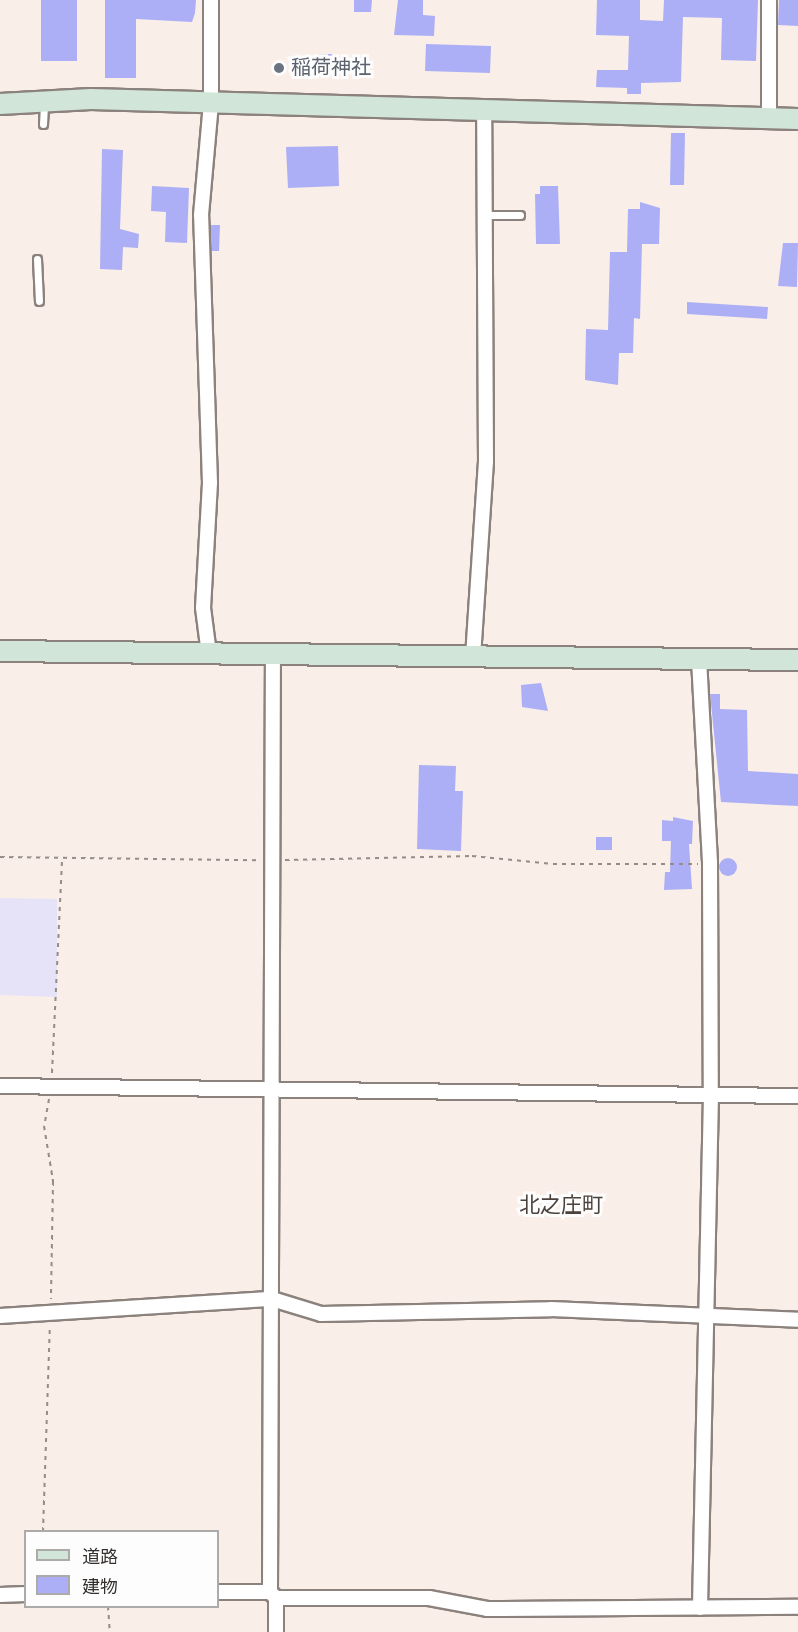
<!DOCTYPE html>
<html>
<head>
<meta charset="utf-8">
<style>
	body { margin:0 }
	#map { position:relative; width:798px; height:1632px; overflow:hidden; background:#f9eee8; font-family:"Sofia Sans Condensed","Noto Sans JP",sans-serif }
	div>[style] { position:absolute }
	.industrial>* { inset:0; background:#e6e3f9 }
	.building>* { inset:0; background:#acaff5 }
	.round { border-radius:50% }
	.path>* { height:2px; margin-top:-1px; transform-origin:0; background:repeating-linear-gradient(90deg,#938c88 0 4.5px,transparent 0 9px) }
	.roads { filter:drop-shadow(2px 0 #8c827d) drop-shadow(-2px 0 #8c827d) drop-shadow(0 2px #8c827d) drop-shadow(0 -2px #8c827d) }
	.lane>* { height:7px; margin:-3.5px; padding:0 3.5px; transform-origin:3.5px; border-radius:3.5px; background:#fff }
	.street>* { height:14px; margin:-7px; padding:0 7px; transform-origin:7px; border-radius:7px; background:#fff }
	.secondary>* { height:20px; margin:-10px; padding:0 10px; transform-origin:10px; border-radius:10px; background:#d1e6d9 }
	.dots>* { width:16px; height:16px; translate:-50% -50%; box-sizing:border-box; border:3px solid #fdfdfd; border-radius:50% }
	span { translate:-50% -50%; white-space:nowrap; text-align:center; line-height:1.15; -webkit-text-stroke:6px #fdfdfd; paint-order:stroke }
	.worship-label { font-size:20px; color:#5b616d }
	.left { translate:0 -50%; text-align:left }
	.neighbourhood-label { font-size:21px; color:#4b423e }
	.legend { position:absolute; left:24px; top:1530px; width:195px; height:78px; box-sizing:border-box; background:#fdfdfd; border:2px solid #adabaa; margin:0; padding:8px 10px; list-style:none; font-size:18px; color:#34302e }
	.legend li { display:flex; align-items:center; gap:12px; height:30px }
	.legend b { width:30px; border:2px solid #adabaa }
</style>
</head>
<body>
<div id="map">
	<div class="industrial">
		<i style="clip-path:polygon(0 898px,57px 899px,57px 997px,0 995px)"></i>
	</div>
	<div class="building">
		<i style="clip-path:polygon(41px 0,77px 0,77px 61px,41px 61px)"></i>
		<i style="clip-path:polygon(105px 0,196px 0,195px 13px,192px 22px,136px 19px,136px 78px,105px 78px)"></i>
		<i style="clip-path:polygon(354px 0,372px 0,371px 12px,354px 12px)"></i>
		<i style="clip-path:polygon(398px 0,423px 0,423px 15px,435px 16px,434px 36px,394px 35px)"></i>
		<i style="clip-path:polygon(597px 0,640px 0,640px 20px,663px 21px,664px 0,758px 0,756px 61px,721px 60px,722px 18px,683px 17px,681px 82px,641px 83px,641px 94px,627px 94px,627px 88px,596px 87px,597px 70px,628px 70px,629px 36px,596px 35px)"></i>
		<i style="clip-path:polygon(779px 0,798px 0,798px 26px,778px 25px)"></i>
		<i style="clip-path:polygon(426px 44px,491px 46px,490px 73px,425px 71px)"></i>
		<i style="clip-path:polygon(318px 54px,333px 54px,332px 72px,318px 72px)"></i>
		<i style="clip-path:polygon(671px 133px,685px 133px,684px 185px,670px 185px)"></i>
		<i style="clip-path:polygon(338px 146px,339px 186px,288px 188px,286px 147px)"></i>
		<i style="clip-path:polygon(102px 149px,123px 150px,120px 229px,139px 234px,138px 248px,123px 247px,122px 270px,100px 269px)"></i>
		<i style="clip-path:polygon(152px 186px,189px 188px,187px 243px,165px 242px,166px 212px,151px 211px)"></i>
		<i style="clip-path:polygon(540px 186px,558px 186px,560px 244px,536px 244px,535px 194px,540px 194px)"></i>
		<i style="clip-path:polygon(640px 202px,660px 208px,659px 244px,642px 244px,640px 319px,634px 318px,633px 353px,619px 353px,618px 385px,585px 380px,586px 329px,608px 330px,610px 252px,627px 252px,628px 209px,640px 209px)"></i>
		<i style="clip-path:polygon(210px 225px,220px 225px,219px 251px,211px 251px)"></i>
		<i style="clip-path:polygon(783px 243px,798px 243px,797px 287px,778px 286px)"></i>
		<i style="clip-path:polygon(687px 302px,768px 307px,767px 319px,687px 314px)"></i>
		<i style="clip-path:polygon(541px 683px,548px 711px,522px 707px,521px 685px)"></i>
		<i style="clip-path:polygon(710px 694px,720px 694px,720px 709px,747px 710px,748px 771px,798px 774px,798px 806px,721px 802px)"></i>
		<i style="clip-path:polygon(419px 765px,456px 766px,455px 791px,463px 791px,461px 851px,417px 849px)"></i>
		<i style="clip-path:polygon(673px 817px,693px 821px,692px 844px,689px 844px,692px 889px,664px 890px,665px 872px,670px 872px,671px 841px,662px 841px,662px 820px,673px 821px)"></i>
		<i style="clip-path:polygon(596px 837px,612px 837px,612px 850px,596px 850px)"></i>
		<i class="round" style="left:719px;top:858px;width:18px;height:18px"></i>
	</div>
	<div class="path">
		<i style="left:0;top:857px;width:258px;rotate:0.7deg"></i>
		<i style="left:285px;top:860px;width:187px;rotate:-1.2deg"></i>
		<i style="left:472px;top:856px;width:81px;rotate:5.6deg"></i>
		<i style="left:553px;top:864px;width:145px"></i>
		<i style="left:52px;top:1073px;width:216px;rotate:-87.3deg"></i>
		<i style="left:49px;top:1099px;width:27px;rotate:100deg"></i>
		<i style="left:44px;top:1126px;width:56px;rotate:80.7deg"></i>
		<i style="left:53px;top:1181px;width:118px;rotate:91deg"></i>
		<i style="left:43px;top:1532px;width:206px;rotate:-88.1deg"></i>
		<i style="left:108px;top:1606px;width:26px;rotate:86deg"></i>
	</div>
	<div class="roads">
		<div class="lane">
			<i style="left:43px;top:124px;width:20px;rotate:-87deg"></i>
			<i style="left:484px;top:215px;width:36px"></i>
			<i style="left:37px;top:259px;width:42px;rotate:87.3deg"></i>
		</div>
		<div class="street">
			<i style="left:769px;top:0;width:117px;rotate:90deg"></i>
			<i style="left:209px;top:654px;width:46px;rotate:-97.4deg"></i>
			<i style="left:203px;top:608px;width:125px;rotate:-86.8deg"></i>
			<i style="left:210px;top:483px;width:268px;rotate:-91.9deg"></i>
			<i style="left:201px;top:215px;width:113px;rotate:-84.9deg"></i>
			<i style="left:211px;top:102px;width:102px;rotate:-90deg"></i>
			<i style="left:473px;top:657px;width:196px;rotate:-86.2deg"></i>
			<i style="left:486px;top:461px;width:351px;rotate:-90.3deg"></i>
			<i style="left:699px;top:659px;width:205px;rotate:86.9deg"></i>
			<i style="left:710px;top:864px;width:231px;rotate:89.8deg"></i>
			<i style="left:711px;top:1095px;width:513px;rotate:91.23deg"></i>
			<i style="left:0;top:1086px;width:798px;rotate:0.72deg"></i>
			<i style="left:0;top:1316px;width:273px;rotate:-3.6deg"></i>
			<i style="left:272px;top:1299px;width:51px;rotate:17deg"></i>
			<i style="left:321px;top:1314px;width:230px;rotate:-1.2deg"></i>
			<i style="left:551px;top:1309px;width:247px;rotate:2.5deg"></i>
			<i style="left:218px;top:1592px;width:52px"></i>
			<i style="left:270px;top:1592px;width:8px;rotate:45deg"></i>
			<i style="left:276px;top:1598px;width:153px"></i>
			<i style="left:429px;top:1598px;width:59px;rotate:10.7deg"></i>
			<i style="left:487px;top:1609px;width:311px;rotate:-0.4deg"></i>
			<i style="left:270px;top:1592px;width:937px;rotate:-89.82deg"></i>
			<i style="left:0;top:1595px;width:26px;rotate:-2deg"></i>
			<i style="left:276px;top:1598px;width:34px;rotate:90deg"></i>
		</div>
		<div class="secondary">
			<i style="left:0;top:104px;width:91px;rotate:-3.1deg"></i>
			<i style="left:91px;top:99px;width:707px;rotate:1.62deg"></i>
			<i style="left:0;top:651px;width:798px;rotate:0.65deg"></i>
		</div>
	</div>
	<div class="dots">
		<i style="left:279px;top:68px;background:#6b7280"></i>
	</div>
	<div class="worship-label">
		<span class="left" style="left:291px;top:68px">稲荷神社</span>
	</div>
	<div class="neighbourhood-label">
		<span style="left:561px;top:1206px">北之庄町</span>
	</div>
	<ul class="legend">
	<li><b style="height:8px;background:#d1e6d9"></b>道路</li>
	<li><b style="height:16px;background:#acaff5"></b>建物</li>
	</ul>
</div>
</body>
</html>
